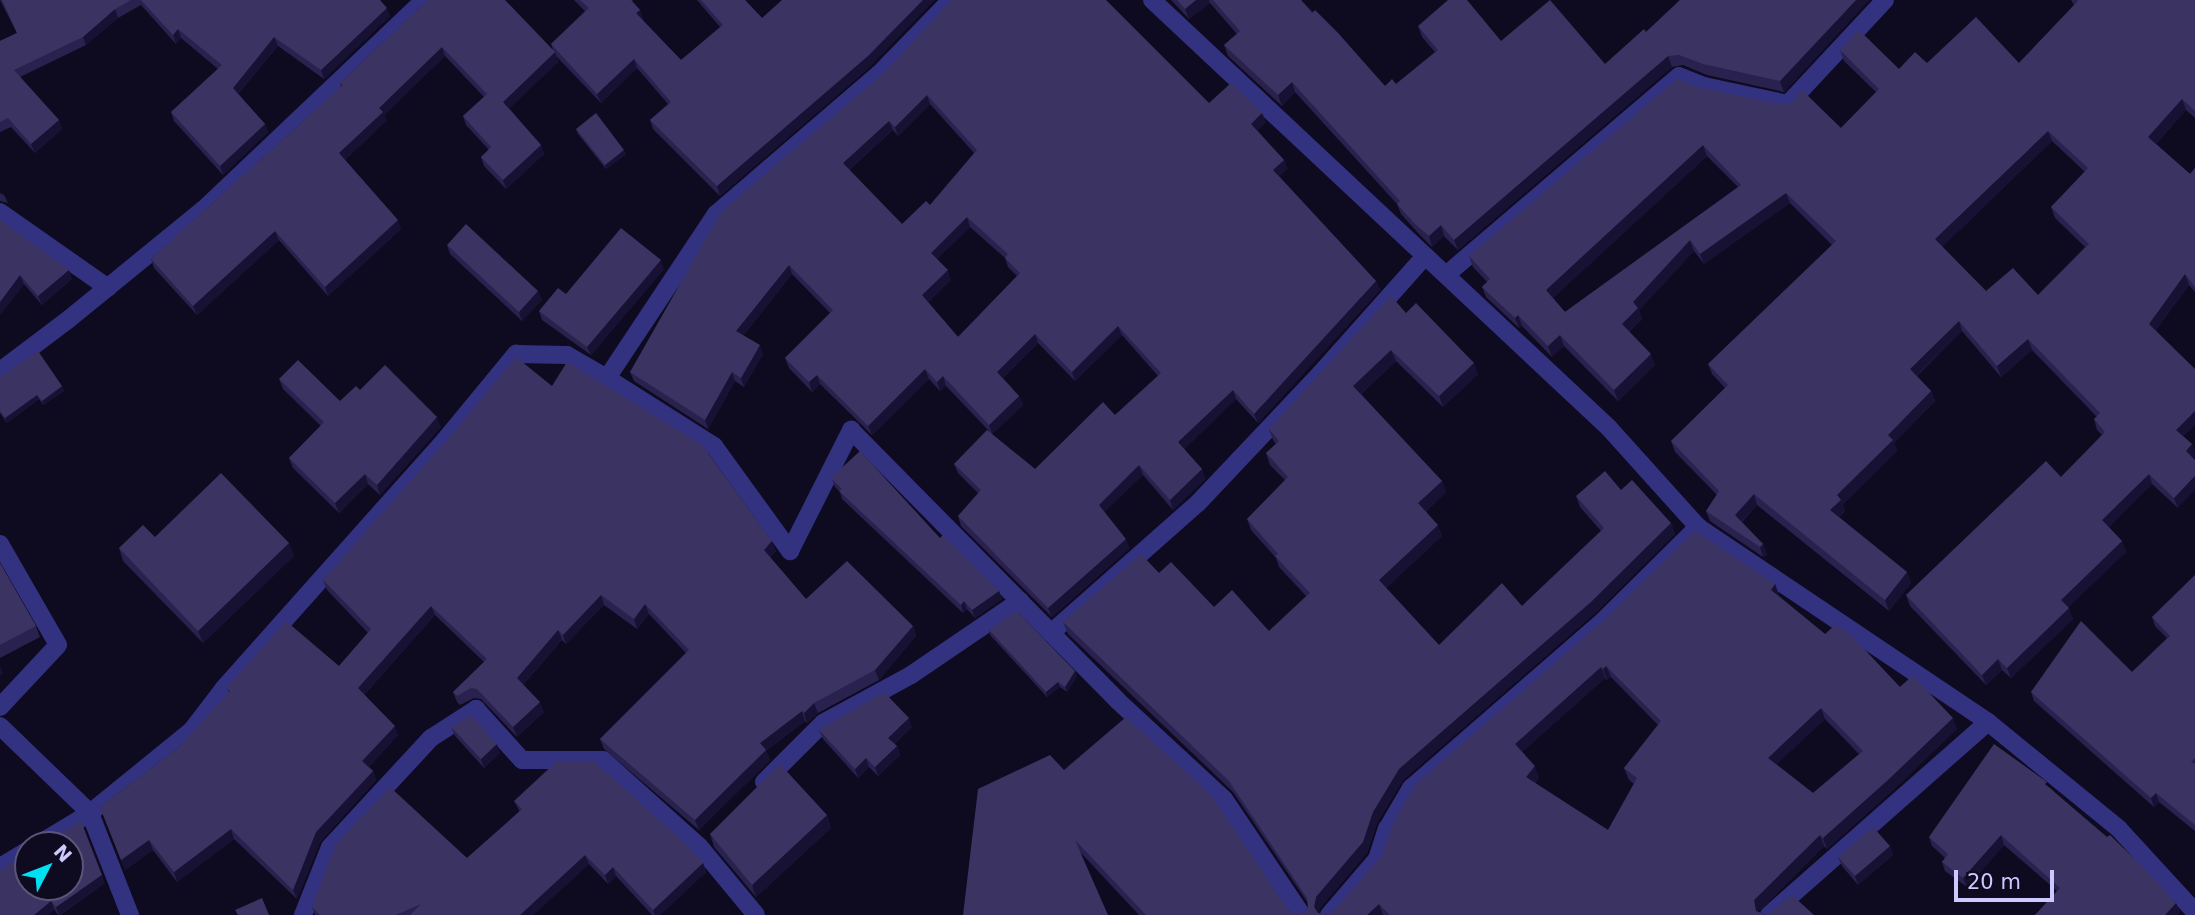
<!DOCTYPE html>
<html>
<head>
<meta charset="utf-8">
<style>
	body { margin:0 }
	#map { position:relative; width:2195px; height:915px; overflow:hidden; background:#0e0a1f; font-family:"DejaVu Sans",sans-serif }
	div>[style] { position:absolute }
	.minor>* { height:18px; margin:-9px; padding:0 9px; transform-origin:9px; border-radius:9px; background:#333281 }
	.wall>* { inset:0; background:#29224e }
	.shaded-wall>* { inset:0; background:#171133 }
	.building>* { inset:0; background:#3b3361 }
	span { translate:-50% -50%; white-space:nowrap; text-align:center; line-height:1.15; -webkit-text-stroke:5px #0e0a1f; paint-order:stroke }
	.north { position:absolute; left:14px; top:831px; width:70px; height:70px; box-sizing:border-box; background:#0e0a1f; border:2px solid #5a5679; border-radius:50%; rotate:48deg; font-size:19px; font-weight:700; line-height:28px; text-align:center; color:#cdc8ff }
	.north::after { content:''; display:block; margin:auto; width:24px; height:32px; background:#00e0f3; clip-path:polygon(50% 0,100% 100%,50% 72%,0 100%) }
	.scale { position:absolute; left:1954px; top:870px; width:100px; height:32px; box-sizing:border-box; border:4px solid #cdc8ff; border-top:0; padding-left:9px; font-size:21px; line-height:24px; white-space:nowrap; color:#cdc8ff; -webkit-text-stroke:5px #0e0a1f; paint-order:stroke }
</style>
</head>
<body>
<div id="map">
	<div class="minor">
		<i style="left:1152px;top:0;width:626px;rotate:43.12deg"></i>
		<i style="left:1609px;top:428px;width:133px;rotate:48deg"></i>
		<i style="left:1698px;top:527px;width:349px;rotate:33.9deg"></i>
		<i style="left:1988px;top:722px;width:169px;rotate:39.2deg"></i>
		<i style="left:2119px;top:829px;width:113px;rotate:47.5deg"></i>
		<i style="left:0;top:212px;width:132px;rotate:35.1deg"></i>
		<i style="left:1446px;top:275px;width:306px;rotate:-40.5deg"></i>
		<i style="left:1679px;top:76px;width:27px;rotate:22deg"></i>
		<i style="left:1704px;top:86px;width:86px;rotate:12.1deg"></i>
		<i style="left:1788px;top:104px;width:142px;rotate:-47deg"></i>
		<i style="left:0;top:371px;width:86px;rotate:-37deg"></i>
		<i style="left:69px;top:319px;width:174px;rotate:-39.2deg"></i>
		<i style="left:204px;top:209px;width:303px;rotate:-43.5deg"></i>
		<i style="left:607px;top:378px;width:127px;rotate:32.4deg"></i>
		<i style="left:714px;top:446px;width:130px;rotate:54.1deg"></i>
		<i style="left:790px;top:551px;width:136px;rotate:-63.2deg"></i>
		<i style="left:851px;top:430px;width:380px;rotate:45.4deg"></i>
		<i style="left:1118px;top:701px;width:144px;rotate:42.8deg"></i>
		<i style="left:1224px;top:799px;width:140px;rotate:56.1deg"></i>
		<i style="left:0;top:544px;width:116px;rotate:60.1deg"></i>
		<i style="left:58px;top:645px;width:85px;rotate:133.1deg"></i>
		<i style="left:1051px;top:633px;width:196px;rotate:-41.5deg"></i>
		<i style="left:1198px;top:503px;width:178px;rotate:-46.6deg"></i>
		<i style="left:1320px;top:374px;width:158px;rotate:-48.3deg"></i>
		<i style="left:0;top:726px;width:125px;rotate:44deg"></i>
		<i style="left:90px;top:813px;width:110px;rotate:68.6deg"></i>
		<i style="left:764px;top:782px;width:83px;rotate:-45deg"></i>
		<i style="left:823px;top:723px;width:100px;rotate:-28.6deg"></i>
		<i style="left:911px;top:675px;width:132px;rotate:-34.2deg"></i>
		<i style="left:37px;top:845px;width:62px;rotate:-31.1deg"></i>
		<i style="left:90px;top:813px;width:132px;rotate:-39.1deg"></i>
		<i style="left:192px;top:730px;width:53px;rotate:-52.7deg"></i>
		<i style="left:224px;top:688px;width:332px;rotate:-48.3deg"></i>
		<i style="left:445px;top:440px;width:112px;rotate:-50.5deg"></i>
		<i style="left:516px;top:354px;width:51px;rotate:1.1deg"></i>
		<i style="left:567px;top:355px;width:46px;rotate:29.9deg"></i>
		<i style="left:607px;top:378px;width:197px;rotate:-56.4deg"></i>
		<i style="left:716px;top:214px;width:215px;rotate:-40.7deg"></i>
		<i style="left:879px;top:74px;width:103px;rotate:-45.8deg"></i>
		<i style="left:0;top:867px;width:33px;rotate:-31deg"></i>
		<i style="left:303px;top:915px;width:73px;rotate:-68.3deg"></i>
		<i style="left:330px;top:847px;width:149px;rotate:-47.2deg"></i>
		<i style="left:431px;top:738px;width:54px;rotate:-32.8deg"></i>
		<i style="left:476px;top:709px;width:69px;rotate:48deg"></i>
		<i style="left:522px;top:760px;width:81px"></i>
		<i style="left:603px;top:760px;width:129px;rotate:41.9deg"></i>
		<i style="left:699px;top:846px;width:89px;rotate:50.4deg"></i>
		<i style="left:1329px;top:915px;width:74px;rotate:-49.4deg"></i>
		<i style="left:1377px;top:859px;width:32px;rotate:-72deg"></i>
		<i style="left:1387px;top:829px;width:48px;rotate:-59.7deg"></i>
		<i style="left:1411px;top:788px;width:254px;rotate:-41deg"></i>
		<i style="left:1603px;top:621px;width:134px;rotate:-44.7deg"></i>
		<i style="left:1769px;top:915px;width:292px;rotate:-41.4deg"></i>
	</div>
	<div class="wall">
		<i style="clip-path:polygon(0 0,380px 0,390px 16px,324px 79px,278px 46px,238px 94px,265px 124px,268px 132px,223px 175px,174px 121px,171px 112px,218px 69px,181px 38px,176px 44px,141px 5px,118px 18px,86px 45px,20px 77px,59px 120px,62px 129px,35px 153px,11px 127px,0 132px,0 41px,17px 33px)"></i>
		<i style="clip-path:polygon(428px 0,553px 50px,551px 44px,585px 11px,574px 0,633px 0,632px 1px,640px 10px,643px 19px,642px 20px,681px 60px,720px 27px,697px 0,745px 0,762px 18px,871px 66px,720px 196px,653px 129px,650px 120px,668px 104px,637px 68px,601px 103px,556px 56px,558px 62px,509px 108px,541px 145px,544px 154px,506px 189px,484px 166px,481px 157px,489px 150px,466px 125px,463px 116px,484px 97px,445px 56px,384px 115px,386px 121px,345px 160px,401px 229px,328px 296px,279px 240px,197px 315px,154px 268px,151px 259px,341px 87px,340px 83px)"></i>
		<i style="clip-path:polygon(1171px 0,1301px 0,1385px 86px,1396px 84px,1435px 52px,1422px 37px,1418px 26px,1501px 41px,1605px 64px,1646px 32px,1680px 0,1869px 0,1784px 92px,1707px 75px,1683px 65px,1672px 67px,1458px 250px,1444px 236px,1432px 247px,1419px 234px,1401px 214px,1397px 204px,1295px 92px,1282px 106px,1228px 56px,1224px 45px,1237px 34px,1210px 3px,1189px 19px)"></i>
		<i style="clip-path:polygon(evenodd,2071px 0,2195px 0,2195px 118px,2186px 110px,2156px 144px,2190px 174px,2195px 168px,2195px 292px,2189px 285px,2156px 330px,2195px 425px,2183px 436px,2192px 444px,2195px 452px,2195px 456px,2193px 458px,2178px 508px,2152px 484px,2109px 527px,2122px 541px,2126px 552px,2068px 607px,2073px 619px,2011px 678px,2002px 670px,1986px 685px,1910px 606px,1906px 595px,2061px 477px,2102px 435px,2097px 430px,2094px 419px,2097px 417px,2032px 350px,2001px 377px,1962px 331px,1917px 376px,1931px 391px,1935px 401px,1894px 443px,1897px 451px,1843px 504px,1845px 511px,1839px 517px,1907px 572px,1911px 583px,1889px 611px,1757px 505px,1742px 522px,1763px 544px,1767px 555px,1763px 557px,1710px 521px,1706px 511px,1717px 495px,1675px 452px,1671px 441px,1725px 388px,1712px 374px,1708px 364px,1832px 245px,1790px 203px,1704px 264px,1694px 251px,1639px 310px,1642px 319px,1629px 332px,1655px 365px,1618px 401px,1564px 346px,1552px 357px,1522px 326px,1519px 328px,1486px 297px,1482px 287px,1487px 282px,1473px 267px,1469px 256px,1698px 87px,1841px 128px,1876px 92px,1844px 61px,1840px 50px,1899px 69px,1927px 63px,2019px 63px,2074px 5px,2071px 0,2052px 141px,2085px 172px,2051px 207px,2055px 218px,2085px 247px,2038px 295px,1986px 291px,1942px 247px,2052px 141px,2071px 0,1707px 156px,1738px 187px,1565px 312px,1553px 298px,1707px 156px)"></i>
		<i style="clip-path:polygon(evenodd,884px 73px,1209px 103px,1266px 122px,1257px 130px,1284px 160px,1287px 169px,1279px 176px,1376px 281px,1380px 290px,1258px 423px,1236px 399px,1184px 449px,1202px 469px,1205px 479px,1173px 510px,1143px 475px,1104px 512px,1130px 548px,1052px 617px,961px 526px,958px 516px,978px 493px,958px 473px,954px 464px,989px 431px,946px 386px,940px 391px,929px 379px,872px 435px,820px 384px,812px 392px,789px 368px,785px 358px,830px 313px,792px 274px,743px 336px,763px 354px,744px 387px,735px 381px,708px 429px,634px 381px,630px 372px,884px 73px,930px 104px,974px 153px,930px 205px,902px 224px,849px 170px,893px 130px,898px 136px,930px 104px,884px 73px,970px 227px,1005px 258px,1008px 267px,1017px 276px,958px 337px,928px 302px,951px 280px,937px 259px,970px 227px,884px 73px,1122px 335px,1158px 376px,1115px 415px,1035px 469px,992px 434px,1023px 405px,1019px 396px,1003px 378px,1038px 343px,1075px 381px,1122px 335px)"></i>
		<i style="clip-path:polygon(576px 129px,626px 154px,606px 169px,578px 134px)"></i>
		<i style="clip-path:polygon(0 193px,4px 195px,8px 203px,0 201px)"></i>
		<i style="clip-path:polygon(0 220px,72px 279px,42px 305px,24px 284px,0 315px)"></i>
		<i style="clip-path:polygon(447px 245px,538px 291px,542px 300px,522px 321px,450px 254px)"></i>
		<i style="clip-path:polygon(664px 269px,591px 355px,542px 320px,539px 311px,566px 294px)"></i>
		<i style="clip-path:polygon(evenodd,1406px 313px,1478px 374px,1443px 407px,1396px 361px,1361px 394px,1442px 481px,1446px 492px,1426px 511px,1442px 536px,1386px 588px,1439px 645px,1522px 606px,1601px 531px,1580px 507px,1576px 496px,1621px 490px,1671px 523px,1675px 534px,1595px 613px,1403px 780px,1377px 823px,1367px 853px,1320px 908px,1319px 913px,1328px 915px,1334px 911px,1606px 618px,1775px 584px,1779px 596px,1825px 634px,1900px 687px,1957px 729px,1892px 791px,1827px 849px,1824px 846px,1759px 911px,1759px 912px,1766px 915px,1298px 915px,1308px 909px,1308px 903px,1233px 792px,1068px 634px,1063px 622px,1159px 573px,1214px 607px,1269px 631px,1306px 596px,1279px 567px,1276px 558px,1251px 530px,1247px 519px,1285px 480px,1270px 465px,1266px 453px,1276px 444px,1273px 440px,1269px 429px,1406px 313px,1611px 677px,1658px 725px,1624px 768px,1629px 780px,1634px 784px,1608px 830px,1535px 783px,1539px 777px,1522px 752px,1605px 678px,1607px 680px,1611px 677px,1406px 313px,1825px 719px,1859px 754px,1813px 793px,1776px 764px,1825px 719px)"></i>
		<i style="clip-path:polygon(0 377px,62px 386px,64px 391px,43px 405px,39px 399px,7px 423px,0 413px)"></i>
		<i style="clip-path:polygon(279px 379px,340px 401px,360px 390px,441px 427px,380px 495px,368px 484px,339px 513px,293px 468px,289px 458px,321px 426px,283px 389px)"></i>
		<i style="clip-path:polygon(552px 386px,776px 551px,770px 557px,806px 599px,913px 626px,916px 636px,879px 680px,818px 713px,807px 723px,805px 721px,766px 751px,770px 760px,699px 830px,604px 749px,600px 739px,686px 653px,649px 614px,637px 629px,604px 605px,566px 644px,562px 640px,523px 685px,544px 712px,517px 737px,481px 699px,474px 698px,460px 705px,457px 702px,453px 692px,484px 662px,435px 615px,364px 695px,398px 735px,369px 767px,373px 771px,376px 780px,320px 842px,297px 899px,234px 839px,177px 882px,153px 850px,125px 870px,100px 807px,178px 748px,229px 693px,227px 688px,339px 666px,368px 633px,327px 590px,323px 580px)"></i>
		<i style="clip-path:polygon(832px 479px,940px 538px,999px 591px,1002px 599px,975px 618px,967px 609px,963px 613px,842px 499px,840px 492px,835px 487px)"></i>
		<i style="clip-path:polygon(155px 537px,289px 543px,294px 556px,203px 643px,123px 561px,119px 548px)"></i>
		<i style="clip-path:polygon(0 563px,36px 626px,40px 637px,0 658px)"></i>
		<i style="clip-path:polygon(2195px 575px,2195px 831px,2159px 802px,2154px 807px,2034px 701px,2031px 692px,2132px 672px,2167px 638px,2155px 626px,2152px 617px)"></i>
		<i style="clip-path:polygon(989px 630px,1075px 671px,1077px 676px,1067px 692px,1060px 687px,1047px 697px,990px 635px)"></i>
		<i style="clip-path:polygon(451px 727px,500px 753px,484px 768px,455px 736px)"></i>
		<i style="clip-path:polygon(912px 727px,894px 744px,897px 746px,900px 755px,878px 776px,869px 767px,858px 778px,823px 739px,819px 730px)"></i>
		<i style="clip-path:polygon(1064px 770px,1289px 911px,1298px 915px,1139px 915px,1081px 853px,963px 915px)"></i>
		<i style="clip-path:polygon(2049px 787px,2176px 903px,2180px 912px,2177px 915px,2035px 915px,2057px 891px,2004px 845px,1967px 887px,1945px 871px,1942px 862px,1945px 858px,1932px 846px,1929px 837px)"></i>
		<i style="clip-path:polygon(514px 801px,703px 863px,706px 872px,660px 915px,652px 915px,616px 876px,608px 884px,589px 864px,533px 915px,315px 915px,312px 907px,467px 858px,520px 812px)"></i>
		<i style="clip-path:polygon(827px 815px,831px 828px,756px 897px,714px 847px,710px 834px)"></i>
		<i style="clip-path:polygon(1890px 846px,1893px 855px,1858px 885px,1842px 866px,1838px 857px)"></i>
		<i style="clip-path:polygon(105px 883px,60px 915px,58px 915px,54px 909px,48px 915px,0 915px)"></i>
	</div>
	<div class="shaded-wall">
		<i style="clip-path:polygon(923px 0,935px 0,871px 66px,720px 196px,717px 186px)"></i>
		<i style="clip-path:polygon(1196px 0,1209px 0,1210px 3px,1189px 19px,1185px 9px)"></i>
		<i style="clip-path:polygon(1856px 0,1869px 0,1784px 92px,1780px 81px)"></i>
		<i style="clip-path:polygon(387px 8px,390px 16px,324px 79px,321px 70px)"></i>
		<i style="clip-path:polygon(115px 9px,118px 18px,86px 45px,83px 37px)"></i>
		<i style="clip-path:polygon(640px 10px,643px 19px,639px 22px,636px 13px)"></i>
		<i style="clip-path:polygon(178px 29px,181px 38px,176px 44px,173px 35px)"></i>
		<i style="clip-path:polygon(274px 37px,278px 46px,236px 96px,233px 88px)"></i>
		<i style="clip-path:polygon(442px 47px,445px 56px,384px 115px,386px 121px,343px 162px,339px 153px,379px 108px)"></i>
		<i style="clip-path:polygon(555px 52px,558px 62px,507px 111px,503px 102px)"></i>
		<i style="clip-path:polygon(1668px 56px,1672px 67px,1458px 250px,1454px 240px)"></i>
		<i style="clip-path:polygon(634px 59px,637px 68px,601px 103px,597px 94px)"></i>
		<i style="clip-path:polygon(1292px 82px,1295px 92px,1282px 106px,1278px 95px)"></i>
		<i style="clip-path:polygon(927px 95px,930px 104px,898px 136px,895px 127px)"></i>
		<i style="clip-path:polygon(2182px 99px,2186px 110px,2152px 148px,2148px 137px)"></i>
		<i style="clip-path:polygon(1262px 113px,1266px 122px,1255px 133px,1251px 124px)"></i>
		<i style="clip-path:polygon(59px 120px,62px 129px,35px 153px,31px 144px)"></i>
		<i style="clip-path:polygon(889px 121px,893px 130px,846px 172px,843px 163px)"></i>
		<i style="clip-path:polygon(265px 124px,268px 132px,223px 175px,220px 166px)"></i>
		<i style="clip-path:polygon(2048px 131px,2052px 141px,1939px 250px,1935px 239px)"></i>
		<i style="clip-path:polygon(541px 145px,544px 154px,506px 189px,503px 180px)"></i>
		<i style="clip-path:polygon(1703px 145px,1707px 156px,1550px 301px,1546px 290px)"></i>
		<i style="clip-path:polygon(624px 150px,626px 154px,606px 169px,605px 165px)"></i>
		<i style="clip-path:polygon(1284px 160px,1287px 169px,1276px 179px,1273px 170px)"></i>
		<i style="clip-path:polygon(1786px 193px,1790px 203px,1704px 264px,1700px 254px)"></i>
		<i style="clip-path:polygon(967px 217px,970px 227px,934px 262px,931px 253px)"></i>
		<i style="clip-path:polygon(398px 220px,401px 229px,328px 296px,325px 287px)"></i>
		<i style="clip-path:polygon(1441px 225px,1444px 236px,1432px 247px,1429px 236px)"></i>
		<i style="clip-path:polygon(275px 231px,279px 240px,197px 315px,193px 306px)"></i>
		<i style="clip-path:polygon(1690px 240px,1694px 251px,1639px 310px,1642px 319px,1626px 335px,1622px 324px,1633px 302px)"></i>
		<i style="clip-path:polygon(661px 260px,664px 269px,591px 355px,587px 347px)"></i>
		<i style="clip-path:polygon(789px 265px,792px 274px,739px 341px,736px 331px)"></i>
		<i style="clip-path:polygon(69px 270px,72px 279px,42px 305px,38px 296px)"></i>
		<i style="clip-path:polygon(948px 270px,951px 280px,926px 305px,922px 295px)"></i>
		<i style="clip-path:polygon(2185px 274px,2189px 285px,2153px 334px,2149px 324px)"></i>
		<i style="clip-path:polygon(20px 275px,24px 284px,0 315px,0 302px)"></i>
		<i style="clip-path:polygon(1376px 281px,1380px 290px,1258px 423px,1254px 414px)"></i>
		<i style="clip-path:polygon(538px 291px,542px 300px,522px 321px,519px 312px)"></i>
		<i style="clip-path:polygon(1518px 315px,1522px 326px,1519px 328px,1515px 318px)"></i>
		<i style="clip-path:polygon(1959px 321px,1962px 331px,1913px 379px,1910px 369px)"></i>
		<i style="clip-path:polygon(1118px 326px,1122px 335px,1075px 381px,1072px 372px)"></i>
		<i style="clip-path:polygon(1035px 334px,1038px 343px,1000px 381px,997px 372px)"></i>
		<i style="clip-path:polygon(1560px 335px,1564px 346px,1552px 357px,1548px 346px)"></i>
		<i style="clip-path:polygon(2028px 339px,2032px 350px,2001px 377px,1997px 366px)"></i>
		<i style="clip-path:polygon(760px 345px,763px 354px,744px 387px,741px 378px)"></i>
		<i style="clip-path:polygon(1391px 350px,1396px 361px,1357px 397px,1353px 386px)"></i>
		<i style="clip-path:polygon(1651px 354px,1655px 365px,1618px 401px,1614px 390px)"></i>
		<i style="clip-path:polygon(1474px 363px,1478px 374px,1443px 407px,1439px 396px)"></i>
		<i style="clip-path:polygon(925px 369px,929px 379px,872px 435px,868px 426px)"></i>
		<i style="clip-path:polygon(732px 372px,735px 381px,708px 429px,705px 420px)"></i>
		<i style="clip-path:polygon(817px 375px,820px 384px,812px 392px,809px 382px)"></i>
		<i style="clip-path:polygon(943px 376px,946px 386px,940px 391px,937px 382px)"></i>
		<i style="clip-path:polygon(62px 386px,64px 391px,43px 405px,42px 401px)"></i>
		<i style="clip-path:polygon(1233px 390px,1236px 399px,1182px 452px,1178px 442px)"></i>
		<i style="clip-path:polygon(1931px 391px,1935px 401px,1894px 443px,1897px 451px,1843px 504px,1845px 511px,1834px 521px,1830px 510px,1837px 495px,1888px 435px)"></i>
		<i style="clip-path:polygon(37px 395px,39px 399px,7px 423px,5px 418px)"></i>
		<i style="clip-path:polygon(1019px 396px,1023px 405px,992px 434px,989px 425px)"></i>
		<i style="clip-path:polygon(2195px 411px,2195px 425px,2180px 440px,2176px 430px)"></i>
		<i style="clip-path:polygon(437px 417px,441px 427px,380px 495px,377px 485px)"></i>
		<i style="clip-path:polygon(2192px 444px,2195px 452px,2195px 456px,2190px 462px,2186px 451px)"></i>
		<i style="clip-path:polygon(1139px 465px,1143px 475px,1102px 514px,1099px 505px)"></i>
		<i style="clip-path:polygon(1202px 469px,1205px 479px,1173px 510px,1170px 500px)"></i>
		<i style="clip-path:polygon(365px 474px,368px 484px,339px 513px,335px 503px)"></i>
		<i style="clip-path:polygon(2149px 474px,2152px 484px,2106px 531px,2102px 520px)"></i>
		<i style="clip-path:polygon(2195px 476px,2195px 490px,2178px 508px,2174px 498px)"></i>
		<i style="clip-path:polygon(1442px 481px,1446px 492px,1422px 514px,1418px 503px)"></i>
		<i style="clip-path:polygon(1754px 494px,1757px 505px,1738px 525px,1735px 515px)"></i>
		<i style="clip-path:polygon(1671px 523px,1675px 534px,1595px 613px,1403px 780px,1377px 823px,1367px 853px,1320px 908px,1319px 915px,1314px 907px,1316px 897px,1373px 812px,1399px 769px)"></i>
		<i style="clip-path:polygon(1438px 525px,1442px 536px,1383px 591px,1379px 580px)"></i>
		<i style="clip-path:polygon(1126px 539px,1130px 548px,1052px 617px,1048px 608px)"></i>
		<i style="clip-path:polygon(772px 541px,776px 551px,767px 560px,764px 550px)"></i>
		<i style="clip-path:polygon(2122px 541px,2126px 552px,2065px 611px,2061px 600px)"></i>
		<i style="clip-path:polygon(289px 543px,294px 556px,203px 643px,198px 631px)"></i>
		<i style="clip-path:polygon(1763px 544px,1767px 555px,1763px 557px,1760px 547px)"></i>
		<i style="clip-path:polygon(1907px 572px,1911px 583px,1889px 611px,1885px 600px)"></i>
		<i style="clip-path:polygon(1775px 584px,1779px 595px,1775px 601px,1771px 590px)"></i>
		<i style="clip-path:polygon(999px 591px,1002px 599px,975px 618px,972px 610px)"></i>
		<i style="clip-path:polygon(601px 595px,604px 605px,566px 644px,563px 635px)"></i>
		<i style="clip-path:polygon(964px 601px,967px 609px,963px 613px,961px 605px)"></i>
		<i style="clip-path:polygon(645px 604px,649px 614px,637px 629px,634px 619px)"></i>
		<i style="clip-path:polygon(431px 606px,435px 615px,361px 698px,358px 688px)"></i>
		<i style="clip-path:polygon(2069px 608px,2073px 619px,2011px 678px,2007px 668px)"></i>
		<i style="clip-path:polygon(913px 626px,916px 636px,879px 680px,875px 670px)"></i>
		<i style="clip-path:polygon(558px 630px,562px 640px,520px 688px,517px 678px)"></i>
		<i style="clip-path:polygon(1998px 659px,2002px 670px,1986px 685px,1982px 675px)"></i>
		<i style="clip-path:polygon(0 665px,3px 674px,0 676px)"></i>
		<i style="clip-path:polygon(1606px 666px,1611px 677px,1607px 680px,1603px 669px)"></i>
		<i style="clip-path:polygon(1601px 667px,1605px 678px,1519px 755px,1515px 744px)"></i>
		<i style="clip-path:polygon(1075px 671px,1077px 676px,1067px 692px,1065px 687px)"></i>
		<i style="clip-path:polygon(1058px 682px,1060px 687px,1047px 697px,1046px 692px)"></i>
		<i style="clip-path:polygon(540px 702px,544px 712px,517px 737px,513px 727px)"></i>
		<i style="clip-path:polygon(814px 703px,818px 713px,807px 723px,804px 713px)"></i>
		<i style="clip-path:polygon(1821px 708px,1825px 719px,1772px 769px,1768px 758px)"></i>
		<i style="clip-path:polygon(802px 711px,805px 721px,766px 751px,770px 760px,699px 830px,695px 820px,760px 743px)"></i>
		<i style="clip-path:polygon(909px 718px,912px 727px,891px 746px,888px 738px)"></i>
		<i style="clip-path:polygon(1953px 718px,1957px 729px,1892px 791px,1827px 849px,1823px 838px)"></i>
		<i style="clip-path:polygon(395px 726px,398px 735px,366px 771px,362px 761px)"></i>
		<i style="clip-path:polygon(497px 744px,500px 753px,484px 768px,481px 759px)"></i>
		<i style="clip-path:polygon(897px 746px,900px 755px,878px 776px,875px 767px)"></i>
		<i style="clip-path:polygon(866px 758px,869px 767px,858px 778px,855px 769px)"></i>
		<i style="clip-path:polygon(1535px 766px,1539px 777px,1530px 788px,1526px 777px)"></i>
		<i style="clip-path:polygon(373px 771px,376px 780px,320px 842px,297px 899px,293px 890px,316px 832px)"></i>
		<i style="clip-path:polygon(2156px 793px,2159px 802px,2154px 807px,2151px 798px)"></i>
		<i style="clip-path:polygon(827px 815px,831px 828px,756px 897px,752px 885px)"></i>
		<i style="clip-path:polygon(231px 829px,234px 839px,177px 882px,174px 872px)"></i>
		<i style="clip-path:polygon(1820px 835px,1824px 846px,1759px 911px,1759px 915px,1756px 911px,1754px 900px)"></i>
		<i style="clip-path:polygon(2001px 835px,2004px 845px,1967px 887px,1963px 878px)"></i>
		<i style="clip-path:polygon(149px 840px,153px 850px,125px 870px,121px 860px)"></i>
		<i style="clip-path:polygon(1890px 846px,1893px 855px,1858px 885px,1855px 876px)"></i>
		<i style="clip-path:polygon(585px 855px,589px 864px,533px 915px,520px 915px)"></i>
		<i style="clip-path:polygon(703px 863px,706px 872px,660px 915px,655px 915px,653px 910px)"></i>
		<i style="clip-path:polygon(613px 867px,616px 876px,608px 884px,605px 875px)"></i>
		<i style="clip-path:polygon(102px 875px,105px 883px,59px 915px,56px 907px)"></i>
		<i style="clip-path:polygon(51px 901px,54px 909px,48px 915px,34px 915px)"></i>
		<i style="clip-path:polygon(2176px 903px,2180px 912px,2177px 915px,2165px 915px)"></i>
		<i style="clip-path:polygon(1379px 904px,1383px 915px,1367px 915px)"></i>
	</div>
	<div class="building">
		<i style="clip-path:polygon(2px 0,131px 0,115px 9px,83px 37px,14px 70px,59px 120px,31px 144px,8px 118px,0 122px,0 41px,17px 33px)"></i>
		<i style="clip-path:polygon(141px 0,380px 0,387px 8px,321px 70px,274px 37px,233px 88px,265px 124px,220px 166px,171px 112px,222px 65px,178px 29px,173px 35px)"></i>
		<i style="clip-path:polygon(428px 0,505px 0,555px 52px,503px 102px,541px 145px,503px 180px,481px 157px,491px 147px,463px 116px,487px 94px,442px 47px,379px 108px,383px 112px,339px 153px,398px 220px,325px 287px,275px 231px,193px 306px,151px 259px,343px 85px,340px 83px)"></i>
		<i style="clip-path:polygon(580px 0,631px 0,640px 10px,636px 13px,681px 60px,723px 25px,701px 0,745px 0,762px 18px,782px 0,923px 0,868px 56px,717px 186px,650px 120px,671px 102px,634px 59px,597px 94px,551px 44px,589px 8px)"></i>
		<i style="clip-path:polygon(evenodd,952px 0,1106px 0,1209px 103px,1231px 83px,1262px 113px,1251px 124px,1284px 160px,1273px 170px,1376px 281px,1254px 414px,1233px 390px,1178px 442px,1202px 469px,1170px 500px,1139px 465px,1099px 505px,1126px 539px,1048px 608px,958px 516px,981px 490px,954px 464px,987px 430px,1035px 469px,1103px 402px,1115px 415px,1161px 373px,1118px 326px,1072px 372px,1035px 334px,997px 372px,1019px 396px,989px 425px,943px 376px,937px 382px,925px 369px,868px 426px,817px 375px,809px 382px,785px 358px,833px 310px,789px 265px,736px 331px,760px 345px,741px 378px,732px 372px,705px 420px,630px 372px,721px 212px,884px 73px,952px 0,927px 95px,977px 150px,930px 205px,926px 201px,902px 224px,843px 163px,889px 121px,895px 127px,927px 95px,952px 0,967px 217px,1008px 254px,1005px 258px,1020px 273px,958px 337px,922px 295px,948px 270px,931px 253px,967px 217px)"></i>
		<i style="clip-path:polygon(1177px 0,1196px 0,1185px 9px)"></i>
		<i style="clip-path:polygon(1213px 0,1301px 0,1312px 13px,1315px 10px,1339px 34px,1385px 86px,1392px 79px,1396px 84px,1438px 50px,1418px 26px,1448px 0,1467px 0,1501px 41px,1550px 0,1605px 64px,1644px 29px,1646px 32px,1680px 0,1856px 0,1780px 81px,1703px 64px,1679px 55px,1668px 56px,1454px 240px,1441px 225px,1429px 236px,1415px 224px,1397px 204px,1400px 201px,1292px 82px,1278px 95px,1224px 45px,1240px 31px)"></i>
		<i style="clip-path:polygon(evenodd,2077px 0,2195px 0,2195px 111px,2182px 99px,2148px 137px,2190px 174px,2195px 168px,2195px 287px,2185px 274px,2149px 324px,2195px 369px,2195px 411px,2176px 430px,2192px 444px,2186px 451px,2195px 460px,2195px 476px,2174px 498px,2149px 474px,2102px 520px,2122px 541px,2061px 600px,2069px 608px,2007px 668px,1998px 659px,1982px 675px,1906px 595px,2046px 461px,2061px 477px,2105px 432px,2094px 419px,2100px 413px,2028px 339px,1997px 366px,1959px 321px,1910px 369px,1931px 391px,1888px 435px,1893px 440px,1837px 495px,1841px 500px,1830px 510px,1907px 572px,1885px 600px,1754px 494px,1735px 515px,1763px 544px,1760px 547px,1706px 511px,1719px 491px,1671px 441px,1728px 385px,1708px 364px,1836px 241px,1786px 193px,1700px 254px,1690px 240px,1633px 302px,1638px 308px,1622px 324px,1651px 354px,1614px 390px,1560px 335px,1548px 346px,1518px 315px,1515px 318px,1482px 287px,1490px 279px,1469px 256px,1677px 79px,1698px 87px,1782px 105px,1792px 102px,1802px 90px,1841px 128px,1879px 89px,1840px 50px,1859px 30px,1899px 69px,1915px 52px,1927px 63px,1976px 17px,2019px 63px,2078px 1px,2077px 0,2048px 131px,2088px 168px,2051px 207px,2089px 244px,2038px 295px,2013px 268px,1986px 291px,1935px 239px,2048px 131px,2077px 0,1703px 145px,1741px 185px,1565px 312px,1546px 290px,1703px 145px)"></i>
		<i style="clip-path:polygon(596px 113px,624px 150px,605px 165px,576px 129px)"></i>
		<i style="clip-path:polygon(0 220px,69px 270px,38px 296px,20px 275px,0 302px)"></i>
		<i style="clip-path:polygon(466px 224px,538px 291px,519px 312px,447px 245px)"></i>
		<i style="clip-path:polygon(621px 228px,661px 260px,587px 347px,539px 311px,558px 288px,566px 294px)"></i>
		<i style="clip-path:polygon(evenodd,1391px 296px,1406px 313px,1416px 303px,1474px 363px,1439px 396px,1391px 350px,1353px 386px,1442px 481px,1418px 503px,1438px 525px,1379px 580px,1439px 645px,1502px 583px,1522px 606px,1604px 528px,1576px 496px,1605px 471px,1621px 490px,1632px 480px,1671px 523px,1591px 602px,1399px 769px,1373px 812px,1363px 842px,1316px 897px,1314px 907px,1318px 913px,1328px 915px,1334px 911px,1382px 855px,1393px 823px,1416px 784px,1606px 618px,1695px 531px,1775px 584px,1771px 590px,1825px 634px,1835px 625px,1851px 635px,1900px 687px,1912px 676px,1915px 678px,1953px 718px,1888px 780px,1823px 838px,1820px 835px,1754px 900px,1756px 911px,1766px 915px,1390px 915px,1379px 904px,1367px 915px,1298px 915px,1308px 909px,1307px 898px,1229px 781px,1063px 622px,1141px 554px,1159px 573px,1171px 562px,1214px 607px,1232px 590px,1269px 631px,1310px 593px,1275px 556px,1278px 554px,1247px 519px,1288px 477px,1266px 453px,1279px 441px,1269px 429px,1391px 296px,1606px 666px,1661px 721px,1624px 768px,1637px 778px,1608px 830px,1526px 777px,1535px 766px,1515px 744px,1601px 667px,1603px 669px,1606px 666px,1391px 296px,1821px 708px,1863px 751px,1813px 793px,1768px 758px,1821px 708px)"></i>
		<i style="clip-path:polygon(38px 351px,62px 386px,42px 401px,37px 395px,5px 418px,0 411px,0 377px)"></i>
		<i style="clip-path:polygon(516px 357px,552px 386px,567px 362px,702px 445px,772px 541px,764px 550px,806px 599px,847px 561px,913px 626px,875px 670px,814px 703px,804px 713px,802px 711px,760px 743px,766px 750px,695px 820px,600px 739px,689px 650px,645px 604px,634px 619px,601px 595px,563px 635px,558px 630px,517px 678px,540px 702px,513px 727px,477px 689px,471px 688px,457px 696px,453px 692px,487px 659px,431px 606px,358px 688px,395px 726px,362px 761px,373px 771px,316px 832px,293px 890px,231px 829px,174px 872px,149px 840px,121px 860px,100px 807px,178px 748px,230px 691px,227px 688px,229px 685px,286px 621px,339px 666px,371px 629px,323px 580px,450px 437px)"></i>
		<i style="clip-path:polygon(298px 360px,340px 401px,356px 386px,360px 390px,385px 365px,437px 417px,377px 485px,365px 474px,335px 503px,289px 458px,324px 422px,279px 379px)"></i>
		<i style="clip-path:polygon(860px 451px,940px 538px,943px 535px,999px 591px,972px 610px,964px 601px,961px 605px,839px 491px,842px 489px,832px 479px,834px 475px)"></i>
		<i style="clip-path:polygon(221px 473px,289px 543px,198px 631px,119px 548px,143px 525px,155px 537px)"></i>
		<i style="clip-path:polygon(0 563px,36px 626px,0 645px)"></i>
		<i style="clip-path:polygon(2195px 575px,2195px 758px,2191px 762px,2195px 764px,2195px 825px,2156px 793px,2151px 798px,2031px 692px,2081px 621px,2132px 672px,2170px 636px,2152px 617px)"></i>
		<i style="clip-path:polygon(1017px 611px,1075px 671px,1065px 687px,1058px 682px,1046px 692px,989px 630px)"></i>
		<i style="clip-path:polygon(884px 692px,909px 718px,888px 738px,897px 746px,875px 767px,866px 758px,855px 769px,819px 730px)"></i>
		<i style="clip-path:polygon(471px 715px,497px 744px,481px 759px,451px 727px)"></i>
		<i style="clip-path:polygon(1126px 717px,1211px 795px,1289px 911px,1298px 915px,1146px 915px,1075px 840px,1108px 915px,963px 915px,978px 789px,1050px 755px,1064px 770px)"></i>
		<i style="clip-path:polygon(1994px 744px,2047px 782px,2045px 784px,2107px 837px,2110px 835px,2144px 868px,2176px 903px,2165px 915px,2035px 915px,2060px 888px,2001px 835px,1963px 878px,1942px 862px,1948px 854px,1929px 837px)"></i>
		<i style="clip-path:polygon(556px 762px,595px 762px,687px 845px,703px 863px,653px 910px,613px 867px,605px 875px,585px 855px,520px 915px,410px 915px,421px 904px,396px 915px,320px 915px,312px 907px,336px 844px,390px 787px,467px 858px,522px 809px,514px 801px)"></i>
		<i style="clip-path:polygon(780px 764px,827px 815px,752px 885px,710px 834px)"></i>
		<i style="clip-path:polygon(81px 821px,102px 875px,56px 907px,51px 901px,34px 915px,0 915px,0 870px,28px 853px,28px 887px,70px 887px,70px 845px,41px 845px)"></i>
		<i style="clip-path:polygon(1873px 827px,1890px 846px,1855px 876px,1838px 857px)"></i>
		<i style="clip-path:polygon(1792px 895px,1814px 915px,1767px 915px)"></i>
		<i style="clip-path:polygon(262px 898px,269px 915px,238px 915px,235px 910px)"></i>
	</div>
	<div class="north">N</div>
	<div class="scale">20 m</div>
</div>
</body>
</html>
